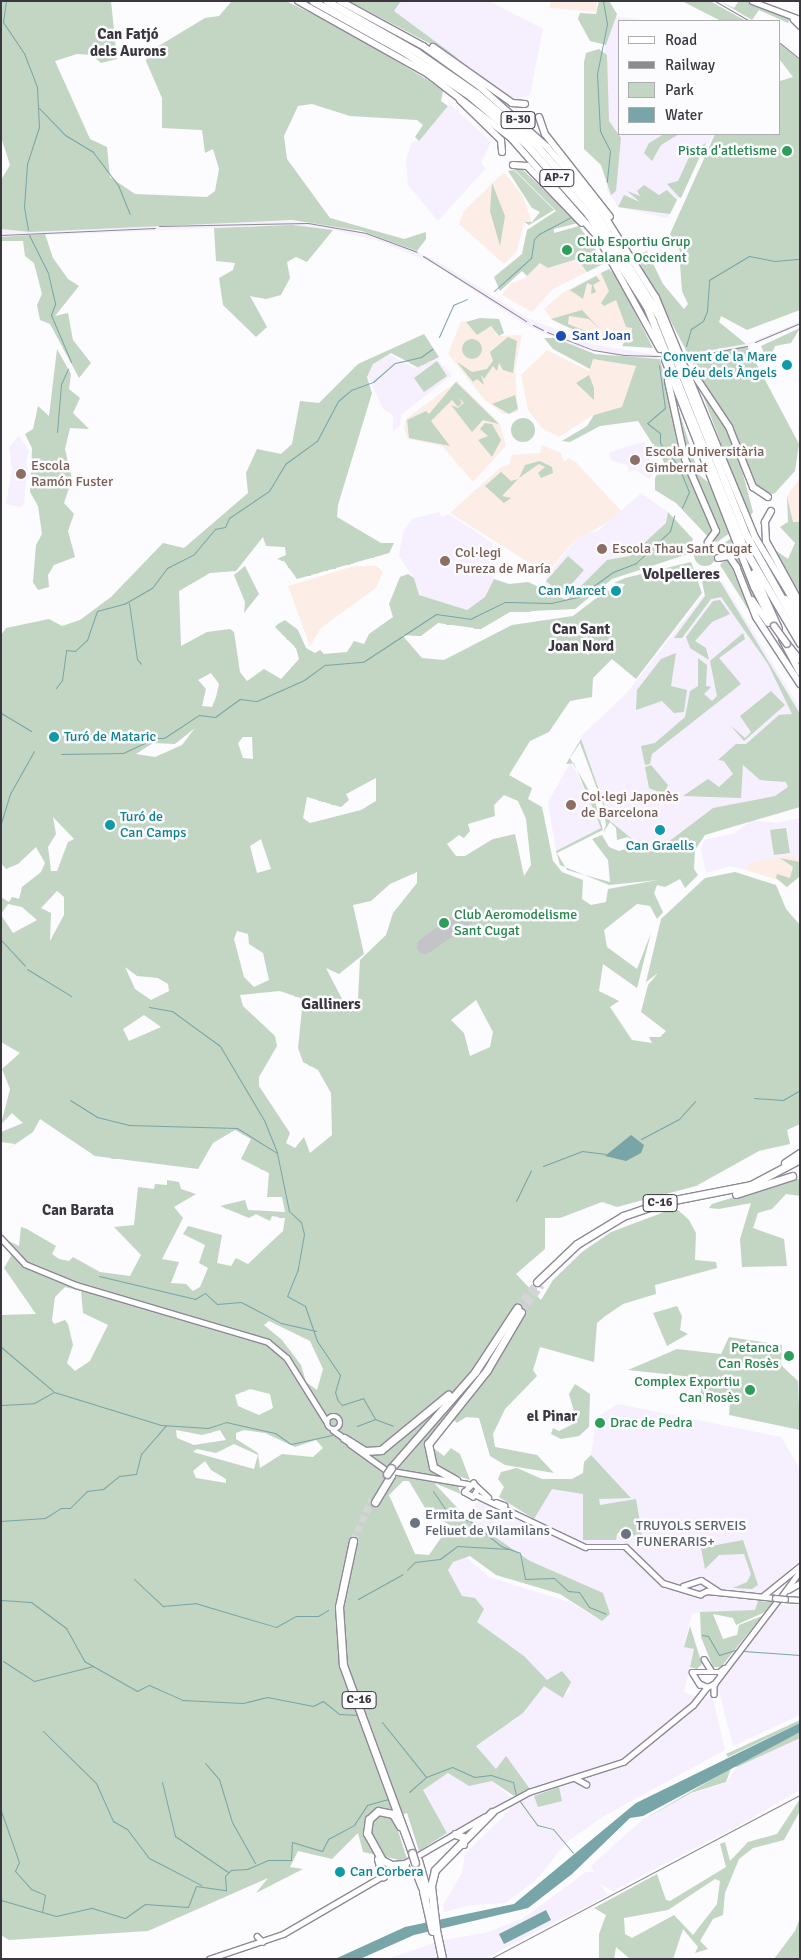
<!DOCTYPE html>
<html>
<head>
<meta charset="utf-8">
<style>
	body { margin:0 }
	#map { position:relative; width:801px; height:1960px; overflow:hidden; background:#fcfbfe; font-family:Signika,sans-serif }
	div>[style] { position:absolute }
	.commercial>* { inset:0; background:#fceee7 }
	.built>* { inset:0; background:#f5effe }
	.medical>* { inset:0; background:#fdedea }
	.green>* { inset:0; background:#c3d5c3 }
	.round { border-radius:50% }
	.water>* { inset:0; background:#78a5a7 }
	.stream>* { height:1px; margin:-0.5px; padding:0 0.5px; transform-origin:0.5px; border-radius:0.5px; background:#78a5a7 }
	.runway>* { height:16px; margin:-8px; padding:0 8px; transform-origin:8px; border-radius:8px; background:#c4c3c7 }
	.motorway-tunnel>* { height:7px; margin-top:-3.5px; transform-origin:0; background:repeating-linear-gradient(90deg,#d5d4d8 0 7px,transparent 0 10.5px) }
	.roads { filter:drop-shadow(1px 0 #8e8898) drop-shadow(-1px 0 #8e8898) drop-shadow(0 1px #8e8898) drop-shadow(0 -1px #8e8898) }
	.secondary>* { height:4.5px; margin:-2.25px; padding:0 2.25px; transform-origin:2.25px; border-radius:2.25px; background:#fff }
	.secondary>.ring { margin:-2.25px; padding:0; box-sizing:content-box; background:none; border:4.5px solid #fff; border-radius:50% }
	.trunk>* { height:6px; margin:-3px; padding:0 3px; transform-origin:3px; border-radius:3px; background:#fff }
	.motorway>* { height:7px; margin:-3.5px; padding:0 3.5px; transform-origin:3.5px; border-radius:3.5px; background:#fff }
	.rail>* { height:1px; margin:-0.5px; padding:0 0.5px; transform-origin:0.5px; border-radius:0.5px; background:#8d8b90 }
	.bridges { filter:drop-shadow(1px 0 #8e8898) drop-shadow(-1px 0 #8e8898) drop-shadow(0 1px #8e8898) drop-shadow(0 -1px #8e8898) }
	.secondary-bridge>* { height:4.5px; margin:-2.25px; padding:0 2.25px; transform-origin:2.25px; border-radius:2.25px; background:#fff }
	.trunk-bridge>* { height:6px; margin:-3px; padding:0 3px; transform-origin:3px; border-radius:3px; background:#fff }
	.motorway-bridge>* { height:7px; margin:-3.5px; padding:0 3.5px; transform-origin:3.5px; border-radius:3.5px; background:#fff }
	.dots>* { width:14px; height:14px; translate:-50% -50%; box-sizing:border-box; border:2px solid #fcfbfe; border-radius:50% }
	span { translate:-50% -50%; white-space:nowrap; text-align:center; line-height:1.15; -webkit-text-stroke:5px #fcfbfe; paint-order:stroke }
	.shield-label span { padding:1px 4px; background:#fcfbfe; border:1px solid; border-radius:4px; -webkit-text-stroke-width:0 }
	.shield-label { font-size:12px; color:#3a373e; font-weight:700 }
	.leisure-label { font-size:14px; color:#27864d }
	.right { translate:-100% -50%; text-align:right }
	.left { translate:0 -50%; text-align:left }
	.transit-label { font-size:14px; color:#164399 }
	.culture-label { font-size:14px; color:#0d838f }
	.education-label { font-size:14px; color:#785e54 }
	.worship-label { font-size:14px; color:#5b616d }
	.neighbourhood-label { font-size:15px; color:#3a373e; font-weight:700 }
	.quarter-label { font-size:16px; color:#3a373e; font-weight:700 }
	.frame { position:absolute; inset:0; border:2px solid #3a373e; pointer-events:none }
	.legend { position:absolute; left:618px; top:20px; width:162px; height:115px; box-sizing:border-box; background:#fcfbfe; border:1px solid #aeadb1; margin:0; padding:6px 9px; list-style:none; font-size:15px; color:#3a373e }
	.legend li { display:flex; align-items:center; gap:10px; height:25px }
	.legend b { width:25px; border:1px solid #aeadb1 }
</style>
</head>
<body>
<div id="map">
	<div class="commercial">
		<i style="clip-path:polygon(550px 1px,597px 1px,596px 12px,550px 8px)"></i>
		<i style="clip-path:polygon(504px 172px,523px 196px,532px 223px,524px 222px,517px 251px,504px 264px,459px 224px,464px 211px)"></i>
		<i style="clip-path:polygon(609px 269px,616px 276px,653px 348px,595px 339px,553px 321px,544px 309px,562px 293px)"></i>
		<i style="clip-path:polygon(461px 321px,491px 326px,498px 336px,522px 335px,515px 369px,518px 412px,503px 414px,484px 399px,448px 354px)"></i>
		<i style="clip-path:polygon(547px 350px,589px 371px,593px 359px,637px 366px,623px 407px,591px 416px,559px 437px,542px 428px,528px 410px,521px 375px)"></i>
		<i style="clip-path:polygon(457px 381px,500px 424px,506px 446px,473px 482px,442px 446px,408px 439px,404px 428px,406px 419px)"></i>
		<i style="clip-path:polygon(542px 445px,561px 453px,564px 462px,569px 458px,576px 462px,623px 513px,572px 543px,547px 574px,450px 513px,501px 467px,509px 465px,512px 455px,540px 453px)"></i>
		<i style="clip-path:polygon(800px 478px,800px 522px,793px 523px,787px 496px)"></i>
		<i style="clip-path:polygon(354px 566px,377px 566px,383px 572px,376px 588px,321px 628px,310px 646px,288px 586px)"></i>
		<i style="clip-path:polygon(787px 855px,800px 858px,800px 876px,786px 888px,778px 880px,746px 870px,748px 863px)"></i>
	</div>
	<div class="built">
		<i style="clip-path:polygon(401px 1px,489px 1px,543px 29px,530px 95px,512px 100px,394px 11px)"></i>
		<i style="clip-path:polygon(604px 15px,650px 21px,620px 21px,620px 134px,714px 134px,667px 218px,618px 207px,607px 190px)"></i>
		<i style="clip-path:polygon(450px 104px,491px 142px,481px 163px,486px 168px,438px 221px,408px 185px,406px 160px,412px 142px,419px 140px)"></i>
		<i style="clip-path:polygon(278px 220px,336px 225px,396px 242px,437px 261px,528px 318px,594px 345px,658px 355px,658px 358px,621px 357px,575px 346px,524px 324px,433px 263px,376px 240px,333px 230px,262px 226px,1px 237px,1px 229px,30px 232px)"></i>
		<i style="clip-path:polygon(800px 322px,789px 330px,741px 348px,688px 354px,746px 344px)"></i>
		<i style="clip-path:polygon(390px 354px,413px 368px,436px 358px,452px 375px,401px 415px,400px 426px,393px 431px,393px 415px,383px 409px,368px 376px,375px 360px)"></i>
		<i style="clip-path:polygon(19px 436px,29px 451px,26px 462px,30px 479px,26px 479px,24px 505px,20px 507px,6px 504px,12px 469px,9px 447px)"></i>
		<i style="clip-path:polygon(644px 441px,656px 470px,649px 479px,636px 470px,629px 472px,627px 465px,611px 460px,609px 453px)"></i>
		<i style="clip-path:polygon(641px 493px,668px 512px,667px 523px,630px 556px,607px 560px,568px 600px,545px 589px,546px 577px,578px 537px,599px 530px)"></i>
		<i style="clip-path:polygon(439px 512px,442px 517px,449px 514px,494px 544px,488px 554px,494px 579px,485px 597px,467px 610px,419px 595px,414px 578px,399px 556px,403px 532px,412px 519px)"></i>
		<i style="clip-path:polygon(722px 581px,800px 708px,800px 764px,790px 788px,775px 798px,713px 808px,655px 852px,646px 850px,610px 821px,580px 737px,626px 694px,703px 596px)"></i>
		<i style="clip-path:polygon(571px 761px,602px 828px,556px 851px,548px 802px)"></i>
		<i style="clip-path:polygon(800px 818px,800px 858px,787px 855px,748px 863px,746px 870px,730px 866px,706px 873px,701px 848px,704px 840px,735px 833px,752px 820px,777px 823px)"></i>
		<i style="clip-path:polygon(618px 1404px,781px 1437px,800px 1469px,800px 1559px,758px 1601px,756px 1610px,692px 1613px,684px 1646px,694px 1649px,684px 1692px,704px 1699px,712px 1695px,725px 1750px,604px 1816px,567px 1842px,536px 1880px,505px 1903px,471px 1905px,444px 1912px,443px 1905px,462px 1873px,465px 1854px,511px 1809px,504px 1802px,449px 1835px,422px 1790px,448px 1773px,469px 1786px,492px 1781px,517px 1802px,532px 1794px,508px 1763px,496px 1769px,476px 1746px,523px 1713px,544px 1686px,563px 1698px,571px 1689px,547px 1681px,524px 1656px,477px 1622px,453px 1586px,448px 1570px,453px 1562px,466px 1557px,489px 1577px,572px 1603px,602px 1621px,466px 1517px,480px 1499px,529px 1526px,552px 1489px,631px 1497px,591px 1455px,597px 1417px)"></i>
		<i style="clip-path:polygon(780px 1605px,800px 1605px,800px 1715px,733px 1746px,717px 1684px)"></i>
		<i style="clip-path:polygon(800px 1738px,800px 1790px,743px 1823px,613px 1891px,600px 1884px,608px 1895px,484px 1959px,388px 1959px,443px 1940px,485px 1933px,524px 1918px,586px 1872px,594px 1872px,591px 1866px,643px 1819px,687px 1795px,726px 1783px,737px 1767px)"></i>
	</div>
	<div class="medical">
		<i style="clip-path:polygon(577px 259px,587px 272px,553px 289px,532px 312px,502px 295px,510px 284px,525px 278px,541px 263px,553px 267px)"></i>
	</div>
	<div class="green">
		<i style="clip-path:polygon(1px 1px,111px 1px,117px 59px,101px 63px,92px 55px,77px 54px,55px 61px,90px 139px,107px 147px,110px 177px,135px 194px,207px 197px,215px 191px,219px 169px,213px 149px,205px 153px,202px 130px,162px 128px,162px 98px,146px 61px,147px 53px,205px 18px,219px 16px,232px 1px,286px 1px,339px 27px,428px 80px,443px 91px,441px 101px,448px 106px,419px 141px,415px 137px,423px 125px,417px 120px,350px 116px,312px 104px,298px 106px,284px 136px,287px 159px,330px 218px,404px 239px,426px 232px,426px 239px,417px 251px,362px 231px,292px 220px,30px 232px,1px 229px,1px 180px,10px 165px,1px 137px)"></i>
		<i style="clip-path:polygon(349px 1px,401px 1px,394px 11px,459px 59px)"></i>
		<i style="clip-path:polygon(599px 1px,609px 1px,617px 14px,606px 45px,590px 41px,578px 19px,580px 13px,596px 14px)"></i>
		<i style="clip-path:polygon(682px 1px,710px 1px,746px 21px,721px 21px)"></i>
		<i style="clip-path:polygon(720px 1px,734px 8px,739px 1px,747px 1px,790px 19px,788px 23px,759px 10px,752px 20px)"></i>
		<i style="clip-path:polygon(780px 44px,800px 60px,800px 310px,747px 330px,721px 316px,719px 322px,746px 344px,688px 354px,636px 256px,647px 251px,663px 284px,684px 309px,688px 304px,682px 291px,679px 251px,683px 256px,670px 234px,715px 134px,780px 134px,780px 81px,793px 77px,780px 60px)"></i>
		<i style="clip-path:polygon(599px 49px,607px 55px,609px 121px,621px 138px,616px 191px,611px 195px,601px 165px,584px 149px,584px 62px,586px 53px)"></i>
		<i style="clip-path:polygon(664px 134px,679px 134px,661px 145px,652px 161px,644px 153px,649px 143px)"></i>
		<i style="clip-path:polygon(706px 143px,681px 198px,679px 197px,667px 184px,678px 181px,692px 151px)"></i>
		<i style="clip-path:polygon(519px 166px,578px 223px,554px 229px,554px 233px,579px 226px,605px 263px,587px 272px,577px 259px,548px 268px,540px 263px,527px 276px,522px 271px,500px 291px,494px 277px,522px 254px,527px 230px,556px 211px,515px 170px)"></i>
		<i style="clip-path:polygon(514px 170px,554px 210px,529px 225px,524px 222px,532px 222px,540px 212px,532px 208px,508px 171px)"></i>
		<i style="clip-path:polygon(492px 183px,505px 216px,500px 246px,490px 211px)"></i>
		<i style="clip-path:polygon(644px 185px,659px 195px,667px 190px,677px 200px,670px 214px,618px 207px,624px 195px,640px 202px,627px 191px,640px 196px,637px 191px)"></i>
		<i style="clip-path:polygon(292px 225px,333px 230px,307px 262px,296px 257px,287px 262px,290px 278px,281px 295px,266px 299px,250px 296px,267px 327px,256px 337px,223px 305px,219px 278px,233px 270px,235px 263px,216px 261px,214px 228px)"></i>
		<i style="clip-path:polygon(45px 234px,53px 258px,68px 279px,79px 286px,55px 316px,68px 313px,73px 340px,91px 363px,79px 378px,50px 324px,40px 320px,37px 305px,42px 294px,34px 263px,25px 256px,23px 241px,1px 241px,1px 237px)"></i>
		<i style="clip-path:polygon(609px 269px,616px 276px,653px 348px,622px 346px,626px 339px,632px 340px,632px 328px,626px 327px,616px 300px,604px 306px,601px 303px,609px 291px,601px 273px)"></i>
		<i style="clip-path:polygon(596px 276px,600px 281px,593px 285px,596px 292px,591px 294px,592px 285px,587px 283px,583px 299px,570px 290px)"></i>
		<i style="clip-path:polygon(582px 310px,600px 329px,589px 319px,569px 316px,568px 324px,594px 334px,593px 339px,551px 319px)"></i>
		<i style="clip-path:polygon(480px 318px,499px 319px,504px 333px,499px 336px,491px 326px,477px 335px,466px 322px)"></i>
		<i style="clip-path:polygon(800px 328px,791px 343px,775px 346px,768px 362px,761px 346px)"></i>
		<i style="clip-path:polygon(evenodd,424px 334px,439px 357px,418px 367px,391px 353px,373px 364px,367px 377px,372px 393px,338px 505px,337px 517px,381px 543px,394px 543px,389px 553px,297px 579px,284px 561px,277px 559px,286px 555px,285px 547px,266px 546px,263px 537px,236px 571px,210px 573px,179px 591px,181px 646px,207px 632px,230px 629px,234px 632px,240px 672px,247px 681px,264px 669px,281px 679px,299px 659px,296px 648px,275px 627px,278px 624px,285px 620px,298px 630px,306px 648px,315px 653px,320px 650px,324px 654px,347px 652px,354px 641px,364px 644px,369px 634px,393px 617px,389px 604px,400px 577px,408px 574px,414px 578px,419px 595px,467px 610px,485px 597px,494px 579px,509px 584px,528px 582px,567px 600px,607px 560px,630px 556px,666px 523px,668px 512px,693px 539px,688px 554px,612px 579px,575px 609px,510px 612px,481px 629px,438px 623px,421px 636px,402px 635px,422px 658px,444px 660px,512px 625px,573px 616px,607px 590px,617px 596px,625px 584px,614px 583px,625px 578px,691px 562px,702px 593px,636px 679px,612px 659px,593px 678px,592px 697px,570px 701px,549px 732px,530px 741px,509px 775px,532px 788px,528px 799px,542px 807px,553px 861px,562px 872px,583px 880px,582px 899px,591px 905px,606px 902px,608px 889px,658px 880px,609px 885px,560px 865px,556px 851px,601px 828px,574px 763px,566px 764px,581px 739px,610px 821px,646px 850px,655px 852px,713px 808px,775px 796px,788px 787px,786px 782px,760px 780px,743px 765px,741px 798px,683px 796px,708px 779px,719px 787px,733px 774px,724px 761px,718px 760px,736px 744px,746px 744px,779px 715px,792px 714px,768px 664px,721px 597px,711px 599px,682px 638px,674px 638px,705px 596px,700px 571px,715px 573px,800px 714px,800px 807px,705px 835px,695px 850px,694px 869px,698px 875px,685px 888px,680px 879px,665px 887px,657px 885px,654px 893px,663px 912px,657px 919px,650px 906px,637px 904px,604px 930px,607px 947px,637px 969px,651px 933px,637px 988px,603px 964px,599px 991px,619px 1001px,610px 1007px,632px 1040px,652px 1043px,649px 1037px,660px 1037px,666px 1031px,641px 1012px,648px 985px,658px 973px,646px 982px,661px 919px,705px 878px,735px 872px,776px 885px,786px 909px,800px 925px,800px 1124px,787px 1130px,790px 1144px,759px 1151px,696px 1186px,617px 1207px,602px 1202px,560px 1218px,545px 1218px,545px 1249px,516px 1274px,541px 1300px,553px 1280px,582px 1252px,611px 1232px,667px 1211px,678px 1210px,689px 1220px,696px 1233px,695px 1260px,716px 1262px,717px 1268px,655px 1285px,656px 1294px,623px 1304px,604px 1317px,597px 1323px,594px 1362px,540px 1347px,533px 1370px,537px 1376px,505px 1409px,493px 1434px,495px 1447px,537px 1455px,554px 1473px,505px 1465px,490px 1456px,479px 1418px,466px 1417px,457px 1423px,452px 1418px,432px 1447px,444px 1456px,451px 1448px,460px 1454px,470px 1480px,435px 1468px,426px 1448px,429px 1465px,443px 1476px,409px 1473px,406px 1477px,458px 1486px,461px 1494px,434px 1483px,466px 1517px,530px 1561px,603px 1593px,610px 1614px,602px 1621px,560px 1594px,496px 1575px,470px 1556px,453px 1562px,448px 1570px,462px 1596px,475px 1598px,484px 1609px,477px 1622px,524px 1656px,547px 1680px,562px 1671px,571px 1682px,563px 1698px,544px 1686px,523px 1713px,476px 1746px,496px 1769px,506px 1756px,530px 1789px,514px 1796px,492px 1781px,469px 1786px,448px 1773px,423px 1790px,447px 1833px,419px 1851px,407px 1813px,394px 1818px,407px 1859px,404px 1861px,363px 1852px,358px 1833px,332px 1859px,298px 1851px,290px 1867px,303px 1869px,256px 1893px,268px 1878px,148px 1931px,9px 1940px,1px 1935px,1px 1315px,36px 1314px,4px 1268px,11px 1256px,7px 1240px,19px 1246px,21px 1227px,27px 1229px,56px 1246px,52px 1254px,59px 1259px,69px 1261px,73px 1257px,100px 1272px,130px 1276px,141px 1255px,114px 1227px,134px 1225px,138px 1187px,154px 1189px,155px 1184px,167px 1185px,167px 1180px,179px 1182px,181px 1189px,196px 1194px,174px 1207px,183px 1218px,162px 1259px,179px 1262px,171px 1283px,186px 1284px,193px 1291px,200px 1287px,208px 1268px,199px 1263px,205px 1245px,183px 1234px,188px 1226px,222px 1235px,217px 1263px,231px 1266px,236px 1258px,248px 1264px,283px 1231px,285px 1218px,272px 1216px,270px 1221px,256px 1214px,249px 1218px,220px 1206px,245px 1200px,248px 1210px,285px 1212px,282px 1197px,267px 1197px,269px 1173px,241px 1159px,251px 1139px,235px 1130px,213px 1143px,198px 1169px,95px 1156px,40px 1119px,33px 1132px,1px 1154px,15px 1144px,1px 1142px,1px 1132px,23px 1123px,12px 1113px,1px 1124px,10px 1089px,2px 1069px,20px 1053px,1px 1042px,1px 915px,13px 933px,37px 920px,22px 907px,8px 904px,1px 914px,1px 897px,9px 902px,12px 897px,19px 899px,22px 887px,41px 872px,45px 863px,36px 847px,18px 864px,6px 869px,1px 863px,1px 635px,6px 628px,49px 619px,62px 626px,80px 620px,111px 597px,163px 543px,184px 548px,248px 493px,246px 473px,257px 449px,281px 454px,292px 444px,300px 401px,319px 403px,358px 364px,424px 334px,211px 673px,219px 684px,216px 697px,212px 707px,202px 706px,206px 689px,198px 680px,211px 673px,424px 334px,195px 728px,182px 745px,155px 757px,136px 754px,153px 743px,175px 744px,195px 728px,424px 334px,243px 737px,252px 737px,253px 759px,243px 758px,238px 743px,243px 737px,424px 334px,580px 743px,603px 805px,606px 825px,603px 833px,610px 822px,616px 828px,617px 840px,628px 837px,638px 845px,619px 851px,609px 847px,602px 835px,592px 839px,608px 860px,610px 882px,567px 870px,557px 853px,603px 830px,595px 801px,570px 758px,580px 743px,424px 334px,376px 778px,376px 801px,361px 810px,310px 823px,303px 818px,307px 797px,341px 807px,349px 800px,346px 794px,376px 778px,424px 334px,504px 795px,518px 801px,526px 819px,531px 865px,524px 876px,515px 834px,493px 839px,465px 856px,456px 856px,447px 844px,459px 835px,464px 838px,470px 831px,468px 824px,495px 816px,494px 805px,504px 795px,424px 334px,53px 817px,74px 839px,68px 842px,57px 871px,51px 871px,48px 847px,56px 834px,53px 817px,424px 334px,261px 839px,271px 869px,257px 873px,250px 846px,261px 839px,424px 334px,417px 872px,417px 883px,393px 913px,386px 935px,360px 960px,358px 999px,351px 1003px,342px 999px,326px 968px,339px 974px,364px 954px,353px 905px,371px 901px,390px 884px,417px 872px,424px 334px,57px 891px,64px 897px,64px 915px,50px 941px,51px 913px,41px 908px,57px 891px,424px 334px,237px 931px,248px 934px,249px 944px,263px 953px,269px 980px,254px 987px,244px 977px,234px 939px,237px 931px,424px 334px,125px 967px,137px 976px,158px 978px,168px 984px,169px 991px,151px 1000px,135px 989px,125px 967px,424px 334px,280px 991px,303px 999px,298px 1048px,303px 1062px,318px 1070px,331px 1093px,332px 1135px,310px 1153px,304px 1137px,295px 1148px,286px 1143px,290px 1133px,259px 1086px,259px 1077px,277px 1046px,275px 1036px,243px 1006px,240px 995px,280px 991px,424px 334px,476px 1000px,493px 1032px,490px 1047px,470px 1056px,464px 1033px,451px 1020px,476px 1000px,424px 334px,144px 1015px,161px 1027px,129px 1041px,123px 1029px,144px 1015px,424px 334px,65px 1287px,81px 1291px,83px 1313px,108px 1325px,90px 1361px,75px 1371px,67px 1363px,73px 1345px,68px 1324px,65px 1320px,54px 1324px,52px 1320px,55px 1297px,65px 1287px,424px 334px,269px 1321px,310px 1341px,323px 1369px,317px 1390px,306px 1382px,301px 1365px,282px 1340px,264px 1325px,269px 1321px,424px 334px,250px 1389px,270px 1394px,273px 1408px,259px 1415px,238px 1406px,235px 1395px,250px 1389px,424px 334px,176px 1430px,202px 1435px,220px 1430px,226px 1440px,194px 1445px,177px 1438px,176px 1430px,424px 334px,244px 1430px,265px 1433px,295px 1447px,316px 1440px,323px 1448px,313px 1457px,282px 1454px,260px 1468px,258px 1453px,236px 1439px,236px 1433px,244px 1430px,424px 334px,234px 1444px,258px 1455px,254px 1469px,193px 1452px,197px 1449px,216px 1453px,234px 1444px,424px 334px,205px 1461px,211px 1470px,226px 1479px,226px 1483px,196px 1478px,193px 1471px,205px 1461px,424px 334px,403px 1481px,409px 1481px,428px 1513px,459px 1530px,452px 1537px,443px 1535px,429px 1555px,415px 1554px,389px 1495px,403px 1481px)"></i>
		<i style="clip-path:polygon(508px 337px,517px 341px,513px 373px,503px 370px,499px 363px,497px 371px,493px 366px,484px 379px,481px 375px,484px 385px,477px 379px,473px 382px,457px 362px,472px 372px,487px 369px,493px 361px,490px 352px)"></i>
		<i style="clip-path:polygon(544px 338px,555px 338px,595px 354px,660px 359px,682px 456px,714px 529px,710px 539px,676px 503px,655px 490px,655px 478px,664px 462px,638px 421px,600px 426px,570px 442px,562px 441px,587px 426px,594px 415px,622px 407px,636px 366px,593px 359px,590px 369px,553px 349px)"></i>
		<i class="round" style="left:462px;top:339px;width:20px;height:20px"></i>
		<i style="clip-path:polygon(747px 346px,799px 444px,795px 471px,774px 494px,760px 491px,752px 481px,734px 431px,689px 357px)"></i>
		<i style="clip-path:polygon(57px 349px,71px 374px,69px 389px,80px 398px,73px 413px,89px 429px,70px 428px,65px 449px,72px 479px,64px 503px,74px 514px,68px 531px,75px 557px,54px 565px,48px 575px,49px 587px,38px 590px,33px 582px,36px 545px,42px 534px,38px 506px,30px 492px,32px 448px,25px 434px,33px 429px,38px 406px,49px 416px)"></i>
		<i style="clip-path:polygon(437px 361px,447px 376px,424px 392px,414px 378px)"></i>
		<i style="clip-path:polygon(589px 375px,594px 388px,594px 400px,576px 383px)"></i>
		<i style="clip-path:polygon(456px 382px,499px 424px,483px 420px,472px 432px,451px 405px,458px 408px,464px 403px,458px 397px,462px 403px,458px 407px,452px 400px,431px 421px,450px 446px,409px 438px,407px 420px,426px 411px,429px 414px)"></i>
		<i style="clip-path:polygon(671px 385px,699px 475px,708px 482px,730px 533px,717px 542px,714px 541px,719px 531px,690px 468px)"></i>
		<i style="clip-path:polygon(702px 393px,726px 427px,738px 455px,753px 512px,749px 518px)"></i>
		<i style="clip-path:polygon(515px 395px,518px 409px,509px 414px,492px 404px)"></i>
		<i class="round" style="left:511px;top:418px;width:24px;height:24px"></i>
		<i style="clip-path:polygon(485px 423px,492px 424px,501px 440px,492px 457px,478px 440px,488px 436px,480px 429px)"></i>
		<i style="clip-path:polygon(540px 461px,552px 467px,553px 473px,541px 478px,538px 473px,545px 467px,539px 464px,519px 478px,525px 465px)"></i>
		<i style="clip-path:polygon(501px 472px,511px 481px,518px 479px,502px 496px,511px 498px,504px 503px,485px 486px)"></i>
		<i style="clip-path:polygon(787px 496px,793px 522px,800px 522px,800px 593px,772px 548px,788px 559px,795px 543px,780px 527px,788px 522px)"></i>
		<i style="clip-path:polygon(731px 538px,751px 587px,765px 616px,727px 554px,721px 554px,722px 545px)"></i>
		<i class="round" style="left:694px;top:544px;width:22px;height:22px"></i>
		<i style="clip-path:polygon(568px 556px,584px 570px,562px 595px,546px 581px)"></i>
		<i style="clip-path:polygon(727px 558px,749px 605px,800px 686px,800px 691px,720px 565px)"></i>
		<i style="clip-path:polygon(245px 566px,259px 594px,244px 613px,245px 602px,234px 575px)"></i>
		<i style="clip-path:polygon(720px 600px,730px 614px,712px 622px,695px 641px,706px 648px,709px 660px,690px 648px,686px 637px,713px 601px)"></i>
		<i style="clip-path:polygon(743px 633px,745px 639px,719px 658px,741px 684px,652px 754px,650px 764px,645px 765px,641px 746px,655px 743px,685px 717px,690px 691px,698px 686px,698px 658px,707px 665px,706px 686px,711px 687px,704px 694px,712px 701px,717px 696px,710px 661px)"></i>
		<i style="clip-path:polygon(676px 653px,671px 686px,687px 690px,684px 712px,674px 713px,662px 701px,636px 710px,637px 690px,661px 659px)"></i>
		<i style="clip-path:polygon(771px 691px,785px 705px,744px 741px,730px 725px,745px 738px,751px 732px,740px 716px)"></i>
		<i style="clip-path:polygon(651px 765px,668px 785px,664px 794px,649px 788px,645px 767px)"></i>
		<i style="clip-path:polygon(786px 828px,790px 853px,774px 855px,770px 830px)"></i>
		<i style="clip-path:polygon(780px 858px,800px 862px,800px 876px,787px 887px,776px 878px,777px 874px,790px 878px,793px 867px)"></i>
		<i style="clip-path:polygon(791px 1179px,800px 1179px,800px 1196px,786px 1194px,772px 1209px,758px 1213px,753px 1228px,784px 1239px,787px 1266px,742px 1267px,740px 1239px,751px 1203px,719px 1209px,709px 1208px,712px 1204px)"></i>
		<i style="clip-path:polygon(677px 1306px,682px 1316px,680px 1330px,688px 1334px,667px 1346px,653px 1313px)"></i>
		<i style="clip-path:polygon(729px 1337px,782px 1345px,781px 1365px,798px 1381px,800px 1430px,729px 1415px,730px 1403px,700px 1399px,702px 1378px,628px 1370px,677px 1349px,721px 1354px)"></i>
		<i style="clip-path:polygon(575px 1384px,590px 1394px,589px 1427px,579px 1436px,561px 1439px,551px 1434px,553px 1428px,559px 1431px,577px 1422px,569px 1394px)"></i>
		<i style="clip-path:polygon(591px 1455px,631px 1498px,599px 1499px,600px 1505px,636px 1499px,644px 1546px,628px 1529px,623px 1530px,627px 1525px,617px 1534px,616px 1540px,583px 1540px,583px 1494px,552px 1489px,534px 1519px,499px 1497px,504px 1487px,498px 1479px,501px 1472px,517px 1468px,542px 1479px,572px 1479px,583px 1473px,584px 1462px)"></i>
		<i style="clip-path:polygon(743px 1540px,758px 1585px,752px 1589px,733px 1588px,747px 1582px,751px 1574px,744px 1554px,719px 1555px,705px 1569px,701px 1548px)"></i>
		<i style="clip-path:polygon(758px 1601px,773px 1602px,765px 1612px,736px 1625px,733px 1618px,713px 1614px,723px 1639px,737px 1635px,739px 1625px,762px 1616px,721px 1667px,713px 1667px,701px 1637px,700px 1612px,755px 1610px)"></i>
		<i style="clip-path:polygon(690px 1626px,702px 1664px,697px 1669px,690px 1667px,694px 1649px,684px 1647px)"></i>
		<i style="clip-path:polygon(800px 1720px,800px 1723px,728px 1757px,726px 1754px)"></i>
		<i style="clip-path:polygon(800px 1732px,800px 1738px,737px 1767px,730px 1766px)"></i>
		<i style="clip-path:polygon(731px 1768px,726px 1782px,691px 1793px,646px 1818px)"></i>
		<i style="clip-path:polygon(559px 1787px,562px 1801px,538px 1807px,534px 1796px)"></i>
		<i style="clip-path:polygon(evenodd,800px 1799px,800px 1811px,784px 1840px,753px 1848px,739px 1859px,725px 1893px,723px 1915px,713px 1919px,700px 1941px,708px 1949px,695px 1953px,698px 1947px,683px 1929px,673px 1959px,630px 1959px,616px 1947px,614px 1959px,599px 1959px,599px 1934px,606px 1915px,594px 1908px,657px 1874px,666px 1900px,670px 1901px,726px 1867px,720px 1844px,725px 1842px,730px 1861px,748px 1842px,777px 1834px,800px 1799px,715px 1879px,720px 1881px,717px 1904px,693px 1935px,674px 1915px,632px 1938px,625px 1934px,624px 1918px,668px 1910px,715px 1879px)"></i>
		<i style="clip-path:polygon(800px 1918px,800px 1959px,774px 1959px,795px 1931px)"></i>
	</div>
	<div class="water">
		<i style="clip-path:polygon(631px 1135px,644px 1145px,641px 1153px,626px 1161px,605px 1156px)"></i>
		<i style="clip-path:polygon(800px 1723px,800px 1732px,643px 1816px,630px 1818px,572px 1874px,528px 1908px,414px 1935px,360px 1959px,335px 1959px,405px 1927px,514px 1904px,636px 1803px)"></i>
		<i style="clip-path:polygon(546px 1910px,551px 1920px,504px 1944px,499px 1934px)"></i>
	</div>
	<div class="stream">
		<i style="left:6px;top:1px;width:21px;rotate:98deg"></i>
		<i style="left:3px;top:22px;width:37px;rotate:56deg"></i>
		<i style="left:24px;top:53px;width:36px;rotate:69deg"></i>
		<i style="left:37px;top:87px;width:40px;rotate:87.1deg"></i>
		<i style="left:39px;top:127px;width:39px;rotate:108deg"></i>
		<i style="left:27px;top:164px;width:43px;rotate:94deg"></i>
		<i style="left:24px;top:207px;width:23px;rotate:80deg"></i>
		<i style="left:603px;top:1px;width:23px;rotate:80deg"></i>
		<i style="left:607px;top:24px;width:51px;rotate:101.3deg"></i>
		<i style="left:597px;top:74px;width:57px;rotate:87deg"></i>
		<i style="left:600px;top:131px;width:22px;rotate:63deg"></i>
		<i style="left:610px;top:151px;width:31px;rotate:96deg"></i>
		<i style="left:39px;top:108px;width:37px;rotate:46deg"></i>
		<i style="left:65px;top:135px;width:33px;rotate:31deg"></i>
		<i style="left:93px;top:152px;width:41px;rotate:52.9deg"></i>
		<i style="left:118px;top:185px;width:31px;rotate:68deg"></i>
		<i style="left:29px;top:235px;width:42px;rotate:63.4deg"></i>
		<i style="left:48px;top:273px;width:32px;rotate:77deg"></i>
		<i style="left:55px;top:304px;width:12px;rotate:110deg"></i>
		<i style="left:51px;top:315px;width:51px;rotate:66.9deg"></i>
		<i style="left:494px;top:291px;width:50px;rotate:-41.7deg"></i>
		<i style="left:531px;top:258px;width:19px;rotate:-81deg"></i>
		<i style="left:534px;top:239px;width:7px;rotate:-45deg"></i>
		<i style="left:539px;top:234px;width:36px;rotate:-28deg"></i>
		<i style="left:439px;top:337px;width:35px;rotate:-66deg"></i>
		<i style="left:453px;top:305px;width:15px;rotate:-23deg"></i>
		<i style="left:686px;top:346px;width:18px;rotate:-74deg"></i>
		<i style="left:691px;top:329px;width:14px;rotate:-34deg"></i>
		<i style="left:703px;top:321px;width:11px;rotate:-68deg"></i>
		<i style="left:707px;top:311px;width:31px;rotate:-86deg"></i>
		<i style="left:709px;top:280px;width:47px;rotate:-31deg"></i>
		<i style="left:749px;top:256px;width:26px;rotate:11deg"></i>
		<i style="left:775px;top:261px;width:25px;rotate:-5deg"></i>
		<i style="left:659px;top:365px;width:43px;rotate:82.1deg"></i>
		<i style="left:665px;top:408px;width:23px;rotate:140deg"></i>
		<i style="left:647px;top:423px;width:16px;rotate:38deg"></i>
		<i style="left:660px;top:433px;width:10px;rotate:90deg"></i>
		<i style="left:660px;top:443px;width:28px;rotate:51deg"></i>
		<i style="left:678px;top:465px;width:29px;rotate:68deg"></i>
		<i style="left:689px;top:492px;width:17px;rotate:114deg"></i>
		<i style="left:57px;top:432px;width:48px;rotate:-85.2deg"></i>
		<i style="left:61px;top:384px;width:17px;rotate:-65deg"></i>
		<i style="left:129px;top:603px;width:57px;rotate:81.9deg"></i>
		<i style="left:137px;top:659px;width:6px;rotate:51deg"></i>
		<i style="left:56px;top:688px;width:10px;rotate:-53deg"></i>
		<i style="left:62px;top:680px;width:30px;rotate:-82deg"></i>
		<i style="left:66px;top:650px;width:9px;rotate:6deg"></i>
		<i style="left:75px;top:651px;width:16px;rotate:-43deg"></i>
		<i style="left:87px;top:640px;width:31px;rotate:-71deg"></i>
		<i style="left:97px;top:611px;width:28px;rotate:-15deg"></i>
		<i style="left:124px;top:604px;width:32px;rotate:-30deg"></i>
		<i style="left:152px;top:588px;width:25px;rotate:-53deg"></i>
		<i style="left:167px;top:568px;width:30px;rotate:-27deg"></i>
		<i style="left:194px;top:554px;width:33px;rotate:-50deg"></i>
		<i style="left:215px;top:529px;width:10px;rotate:-11deg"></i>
		<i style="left:225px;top:527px;width:10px;rotate:-66deg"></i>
		<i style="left:229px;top:518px;width:48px;rotate:-34deg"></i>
		<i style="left:269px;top:491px;width:31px;rotate:-59deg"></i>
		<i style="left:285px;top:464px;width:39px;rotate:-36deg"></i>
		<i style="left:317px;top:441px;width:45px;rotate:-62.3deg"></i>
		<i style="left:338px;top:401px;width:17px;rotate:-40deg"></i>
		<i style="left:351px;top:390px;width:23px;rotate:-20deg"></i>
		<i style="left:373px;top:382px;width:29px;rotate:-41deg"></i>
		<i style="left:395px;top:363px;width:27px;rotate:-13deg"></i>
		<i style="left:421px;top:357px;width:14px;rotate:-36deg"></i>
		<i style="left:1px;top:713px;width:35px;rotate:31deg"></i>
		<i style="left:61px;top:754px;width:62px;rotate:-0.9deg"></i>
		<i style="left:123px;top:753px;width:35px;rotate:-25deg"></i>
		<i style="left:155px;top:738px;width:9px"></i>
		<i style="left:164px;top:738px;width:42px;rotate:-33.3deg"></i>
		<i style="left:199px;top:715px;width:16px;rotate:7deg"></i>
		<i style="left:215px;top:717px;width:31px;rotate:-36deg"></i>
		<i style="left:240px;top:699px;width:17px;rotate:7deg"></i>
		<i style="left:257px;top:701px;width:51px;rotate:-24.1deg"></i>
		<i style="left:304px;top:680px;width:26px;rotate:-36deg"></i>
		<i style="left:325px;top:665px;width:38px;rotate:-5deg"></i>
		<i style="left:363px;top:662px;width:87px;rotate:-33.3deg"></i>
		<i style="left:436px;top:614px;width:34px;rotate:8deg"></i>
		<i style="left:470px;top:619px;width:39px;rotate:-26deg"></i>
		<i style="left:505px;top:602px;width:46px;rotate:1.2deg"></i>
		<i style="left:551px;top:603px;width:28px;rotate:-13deg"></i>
		<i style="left:578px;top:597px;width:43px;rotate:-35.5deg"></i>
		<i style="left:613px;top:572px;width:25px;rotate:-21deg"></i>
		<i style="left:636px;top:563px;width:47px;rotate:-43.3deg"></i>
		<i style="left:670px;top:531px;width:16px;rotate:-75deg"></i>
		<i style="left:1px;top:823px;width:30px;rotate:-73deg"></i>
		<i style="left:10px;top:794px;width:49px;rotate:-60.8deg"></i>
		<i style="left:1px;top:940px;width:35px;rotate:47deg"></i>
		<i style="left:27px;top:969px;width:52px;rotate:31.5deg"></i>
		<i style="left:149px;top:1007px;width:23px;rotate:10deg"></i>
		<i style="left:172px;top:1011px;width:59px;rotate:36.1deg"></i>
		<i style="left:220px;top:1046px;width:86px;rotate:59.3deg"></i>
		<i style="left:264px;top:1120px;width:35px;rotate:68deg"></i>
		<i style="left:754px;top:1098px;width:29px;rotate:4deg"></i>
		<i style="left:783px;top:1100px;width:20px;rotate:-30deg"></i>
		<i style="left:70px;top:1100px;width:32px;rotate:32deg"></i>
		<i style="left:97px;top:1117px;width:32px;rotate:14deg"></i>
		<i style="left:128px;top:1125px;width:109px;rotate:1.6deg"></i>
		<i style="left:237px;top:1128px;width:47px;rotate:32deg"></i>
		<i style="left:277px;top:1153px;width:59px;rotate:78.3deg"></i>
		<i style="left:289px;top:1211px;width:16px;rotate:43deg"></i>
		<i style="left:301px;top:1222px;width:12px;rotate:76deg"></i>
		<i style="left:304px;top:1234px;width:36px;rotate:100deg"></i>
		<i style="left:298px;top:1269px;width:29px;rotate:112deg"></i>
		<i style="left:287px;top:1296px;width:21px;rotate:29deg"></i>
		<i style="left:305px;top:1306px;width:37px;rotate:71deg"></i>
		<i style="left:317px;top:1341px;width:41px;rotate:55.9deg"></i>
		<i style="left:340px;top:1375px;width:18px;rotate:106deg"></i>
		<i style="left:335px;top:1392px;width:9px;rotate:72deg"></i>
		<i style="left:338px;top:1401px;width:6px;rotate:45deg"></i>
		<i style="left:342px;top:1405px;width:22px;rotate:-18deg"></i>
		<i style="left:363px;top:1398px;width:24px;rotate:60deg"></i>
		<i style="left:375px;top:1419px;width:19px;rotate:21deg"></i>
		<i style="left:641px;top:1139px;width:43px;rotate:-27.8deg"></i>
		<i style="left:679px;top:1119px;width:24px;rotate:-48deg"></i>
		<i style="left:543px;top:1166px;width:42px;rotate:-21deg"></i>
		<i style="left:582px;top:1151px;width:24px;rotate:7deg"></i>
		<i style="left:516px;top:1201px;width:34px;rotate:-64deg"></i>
		<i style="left:99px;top:1276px;width:99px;rotate:13.5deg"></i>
		<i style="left:195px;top:1299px;width:12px;rotate:-31deg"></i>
		<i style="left:205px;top:1293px;width:16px;rotate:43deg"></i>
		<i style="left:217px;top:1304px;width:24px;rotate:-5deg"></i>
		<i style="left:241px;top:1302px;width:45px;rotate:27.7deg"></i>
		<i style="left:281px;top:1323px;width:36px;rotate:13deg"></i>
		<i style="left:1px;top:1347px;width:68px;rotate:40.2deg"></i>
		<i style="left:1px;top:1405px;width:33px;rotate:-3deg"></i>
		<i style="left:34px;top:1403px;width:23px;rotate:-29deg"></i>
		<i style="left:54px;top:1392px;width:112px;rotate:17.1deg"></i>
		<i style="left:161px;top:1425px;width:47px;rotate:3.7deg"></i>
		<i style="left:208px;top:1428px;width:19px;rotate:-18deg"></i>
		<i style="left:226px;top:1422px;width:50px;rotate:12.7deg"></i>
		<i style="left:275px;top:1433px;width:19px;rotate:35deg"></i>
		<i style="left:291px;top:1444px;width:42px;rotate:-12.4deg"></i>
		<i style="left:357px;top:1426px;width:19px;rotate:-21deg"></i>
		<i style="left:433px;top:1491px;width:29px;rotate:56deg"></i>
		<i style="left:449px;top:1515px;width:22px;rotate:16deg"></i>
		<i style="left:470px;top:1521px;width:40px;rotate:39deg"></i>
		<i style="left:501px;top:1546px;width:20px;rotate:20deg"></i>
		<i style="left:520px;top:1553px;width:26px;rotate:79deg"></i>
		<i style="left:525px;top:1579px;width:29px;rotate:-2deg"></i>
		<i style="left:554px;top:1578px;width:19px;rotate:43deg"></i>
		<i style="left:568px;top:1591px;width:11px;rotate:5deg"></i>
		<i style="left:579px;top:1592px;width:18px;rotate:56deg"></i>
		<i style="left:589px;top:1607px;width:18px;rotate:22deg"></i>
		<i style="left:1px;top:1521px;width:44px;rotate:-3.9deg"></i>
		<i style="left:45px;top:1518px;width:19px;rotate:-32deg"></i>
		<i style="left:61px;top:1508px;width:9px"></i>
		<i style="left:70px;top:1508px;width:24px;rotate:-45deg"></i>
		<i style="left:87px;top:1491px;width:16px;rotate:-7deg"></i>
		<i style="left:103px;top:1489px;width:21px;rotate:-39deg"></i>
		<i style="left:119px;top:1476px;width:17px;rotate:-7deg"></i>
		<i style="left:136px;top:1474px;width:21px;rotate:-76deg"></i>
		<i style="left:141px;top:1454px;width:38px;rotate:-49deg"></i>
		<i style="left:407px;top:1570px;width:11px;rotate:-45deg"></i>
		<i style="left:415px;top:1562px;width:25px;rotate:-7deg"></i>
		<i style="left:440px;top:1559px;width:21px;rotate:-37deg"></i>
		<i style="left:457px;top:1546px;width:52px;rotate:3.3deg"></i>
		<i style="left:134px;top:1579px;width:40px;rotate:43deg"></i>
		<i style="left:163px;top:1606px;width:32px;rotate:-5deg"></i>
		<i style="left:195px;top:1603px;width:84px;rotate:16.5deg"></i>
		<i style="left:276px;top:1627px;width:23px;rotate:-29deg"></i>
		<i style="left:296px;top:1616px;width:22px"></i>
		<i style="left:318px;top:1616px;width:12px;rotate:-31deg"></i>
		<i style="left:358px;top:1599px;width:51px;rotate:-29.1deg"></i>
		<i style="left:1px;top:1600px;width:30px;rotate:4deg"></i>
		<i style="left:31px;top:1602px;width:44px;rotate:36.6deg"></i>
		<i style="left:66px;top:1628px;width:38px;rotate:61deg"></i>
		<i style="left:84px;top:1661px;width:61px;rotate:29.5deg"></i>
		<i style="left:137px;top:1691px;width:13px;rotate:-27deg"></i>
		<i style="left:149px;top:1685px;width:36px;rotate:24deg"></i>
		<i style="left:182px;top:1700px;width:61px;rotate:2.8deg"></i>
		<i style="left:243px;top:1703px;width:25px;rotate:-14deg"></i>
		<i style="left:267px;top:1697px;width:47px;rotate:11.1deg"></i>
		<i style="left:313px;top:1706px;width:11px;rotate:-27deg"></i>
		<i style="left:323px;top:1701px;width:21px;rotate:39deg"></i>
		<i style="left:339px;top:1714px;width:19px;rotate:3deg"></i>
		<i style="left:702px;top:1635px;width:6px;rotate:9deg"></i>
		<i style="left:708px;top:1636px;width:22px;rotate:60deg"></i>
		<i style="left:719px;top:1655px;width:17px;rotate:-17deg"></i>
		<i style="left:744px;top:1651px;width:56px;rotate:4.1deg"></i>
		<i style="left:3px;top:1661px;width:37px;rotate:33deg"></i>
		<i style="left:34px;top:1681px;width:61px;rotate:-14.3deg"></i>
		<i style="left:382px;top:1722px;width:70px;rotate:51.3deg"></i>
		<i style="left:43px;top:1731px;width:74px;rotate:44.5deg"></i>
		<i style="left:96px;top:1783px;width:42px;rotate:65.9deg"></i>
		<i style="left:113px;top:1821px;width:16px;rotate:30deg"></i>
		<i style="left:127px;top:1829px;width:36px;rotate:53deg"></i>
		<i style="left:149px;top:1858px;width:59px;rotate:27.4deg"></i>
		<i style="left:205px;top:1763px;width:21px;rotate:49deg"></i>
		<i style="left:219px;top:1779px;width:45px;rotate:73.2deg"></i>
		<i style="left:232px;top:1822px;width:47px;rotate:60.7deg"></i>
		<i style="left:162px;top:1782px;width:56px;rotate:76.5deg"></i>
		<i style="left:175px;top:1836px;width:64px;rotate:34.2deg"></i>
		<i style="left:409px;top:1792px;width:23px;rotate:-41deg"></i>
		<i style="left:426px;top:1777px;width:28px;rotate:-21deg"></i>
		<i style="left:452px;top:1767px;width:24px;rotate:24deg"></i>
		<i style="left:474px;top:1777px;width:17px;rotate:-7deg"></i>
		<i style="left:491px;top:1775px;width:23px;rotate:18deg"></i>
		<i style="left:513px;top:1782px;width:13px;rotate:77deg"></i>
		<i style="left:519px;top:1800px;width:31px;rotate:54deg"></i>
		<i style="left:537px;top:1825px;width:16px;rotate:14deg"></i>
		<i style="left:553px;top:1829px;width:31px;rotate:50deg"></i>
		<i style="left:1px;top:1811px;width:54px;rotate:70.6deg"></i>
		<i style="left:19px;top:1862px;width:10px;rotate:114deg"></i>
		<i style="left:15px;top:1871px;width:24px;rotate:48deg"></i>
		<i style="left:31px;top:1889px;width:15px;rotate:23deg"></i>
		<i style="left:45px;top:1895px;width:17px;rotate:100deg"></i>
		<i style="left:1px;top:1900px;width:57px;rotate:16.2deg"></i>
		<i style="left:56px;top:1916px;width:37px;rotate:-13deg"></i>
		<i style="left:92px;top:1908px;width:34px;rotate:17deg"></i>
		<i style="left:125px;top:1918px;width:24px;rotate:-35deg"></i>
		<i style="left:145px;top:1904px;width:43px;rotate:4deg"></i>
		<i style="left:188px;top:1907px;width:22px;rotate:-69deg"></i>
		<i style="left:196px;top:1886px;width:30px;rotate:8deg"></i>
		<i style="left:226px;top:1890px;width:14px;rotate:-94deg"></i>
		<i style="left:225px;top:1876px;width:8px;rotate:-45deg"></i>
		<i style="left:231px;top:1870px;width:16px;rotate:-4deg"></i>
		<i style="left:247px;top:1869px;width:23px;rotate:-23deg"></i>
		<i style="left:268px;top:1860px;width:23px"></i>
		<i style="left:291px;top:1860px;width:18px;rotate:-87deg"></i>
		<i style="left:292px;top:1842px;width:31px;rotate:17deg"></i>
		<i style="left:322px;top:1851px;width:13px;rotate:-63deg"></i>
		<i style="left:328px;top:1839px;width:30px;rotate:-28deg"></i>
		<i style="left:354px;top:1825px;width:24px;rotate:-57deg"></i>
		<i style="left:367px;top:1805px;width:22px;rotate:-16deg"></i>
	</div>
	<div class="runway">
		<i style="left:425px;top:946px;width:55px;rotate:-35.4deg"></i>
	</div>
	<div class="motorway-tunnel">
		<i style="left:517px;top:1308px;width:33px;rotate:-52deg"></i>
		<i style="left:521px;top:1312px;width:34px;rotate:-53deg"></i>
		<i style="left:353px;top:1541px;width:46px;rotate:-65.7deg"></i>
	</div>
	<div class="roads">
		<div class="secondary">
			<i style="left:752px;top:1px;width:51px;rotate:20.6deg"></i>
			<i style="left:793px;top:19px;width:10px;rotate:45deg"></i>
			<i style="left:1px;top:1238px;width:35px;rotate:47deg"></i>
			<i style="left:25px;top:1264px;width:55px;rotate:22.4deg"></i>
			<i style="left:76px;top:1285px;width:200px;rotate:16.5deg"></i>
			<i style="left:268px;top:1342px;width:25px;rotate:40deg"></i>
			<i style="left:287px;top:1358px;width:75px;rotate:58deg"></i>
			<i class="ring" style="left:327px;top:1416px;width:9.5px;height:9.5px"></i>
			<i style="left:333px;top:1430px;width:14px;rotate:36deg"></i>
			<i style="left:350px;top:1444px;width:44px;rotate:35.8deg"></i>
			<i style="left:386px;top:1470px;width:83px;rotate:9.7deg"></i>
			<i style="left:478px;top:1489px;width:9px;rotate:122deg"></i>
			<i style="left:473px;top:1497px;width:10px;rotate:-151deg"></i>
			<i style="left:464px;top:1492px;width:13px;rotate:-45deg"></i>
			<i style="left:473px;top:1483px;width:21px;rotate:43deg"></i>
			<i style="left:476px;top:1495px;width:121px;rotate:25.5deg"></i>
			<i style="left:585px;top:1547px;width:41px"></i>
			<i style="left:626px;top:1547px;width:52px;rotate:44.2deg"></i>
			<i style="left:663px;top:1583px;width:39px;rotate:17deg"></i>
			<i style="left:700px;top:1594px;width:8px;rotate:-23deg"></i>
			<i style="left:707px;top:1591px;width:68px;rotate:5.9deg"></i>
			<i style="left:496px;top:1502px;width:9px;rotate:21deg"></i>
			<i style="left:683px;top:1586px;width:19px;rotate:-18deg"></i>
			<i style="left:701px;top:1580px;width:20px;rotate:33deg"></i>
			<i style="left:788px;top:1590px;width:14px;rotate:-30deg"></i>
			<i style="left:763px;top:1596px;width:48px;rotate:-39deg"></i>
			<i style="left:781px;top:1597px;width:32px;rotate:-54deg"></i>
			<i style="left:785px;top:1599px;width:15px;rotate:4deg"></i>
			<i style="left:704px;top:1659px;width:13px;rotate:58deg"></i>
			<i style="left:692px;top:1672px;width:27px"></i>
			<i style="left:719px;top:1672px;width:6px;rotate:-39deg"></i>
			<i style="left:692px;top:1672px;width:15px;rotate:58deg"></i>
			<i style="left:699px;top:1683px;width:9px;rotate:27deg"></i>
			<i style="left:707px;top:1687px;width:8px;rotate:-23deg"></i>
			<i style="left:714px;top:1684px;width:106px;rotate:-52.7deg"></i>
			<i style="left:714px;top:1684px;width:10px;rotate:90deg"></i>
			<i style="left:575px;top:1778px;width:13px;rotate:29deg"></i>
			<i style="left:490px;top:1813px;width:44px;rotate:-28.3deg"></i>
			<i style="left:529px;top:1792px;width:99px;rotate:-17.7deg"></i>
			<i style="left:623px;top:1762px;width:90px;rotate:-39.2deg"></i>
			<i style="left:693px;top:1705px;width:23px;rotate:-52deg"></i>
			<i style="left:257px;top:1936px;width:8px;rotate:45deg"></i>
			<i style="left:209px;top:1959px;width:78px;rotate:-18.7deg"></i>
			<i style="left:283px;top:1934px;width:233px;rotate:-30.2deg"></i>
		</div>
		<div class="trunk">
			<i style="left:298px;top:1px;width:149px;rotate:29.3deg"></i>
			<i style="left:428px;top:74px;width:105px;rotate:37.6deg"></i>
			<i style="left:511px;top:138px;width:132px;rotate:48.7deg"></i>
			<i style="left:598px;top:237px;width:128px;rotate:61deg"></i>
			<i style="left:340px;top:1px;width:94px;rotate:28.5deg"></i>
			<i style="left:423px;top:46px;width:70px;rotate:35.7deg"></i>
			<i style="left:480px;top:87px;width:90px;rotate:41.8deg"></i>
			<i style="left:547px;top:147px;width:82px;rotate:49.5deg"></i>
			<i style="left:600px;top:209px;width:105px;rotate:57.8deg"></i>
			<i style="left:656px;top:298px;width:259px;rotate:67.5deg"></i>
			<i style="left:755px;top:537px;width:87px;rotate:58.7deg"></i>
			<i style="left:433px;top:47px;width:97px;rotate:35.3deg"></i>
			<i style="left:512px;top:103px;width:13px;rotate:4deg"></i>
			<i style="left:460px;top:100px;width:57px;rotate:44.3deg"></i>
			<i style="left:501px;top:140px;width:12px;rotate:85deg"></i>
			<i style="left:539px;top:117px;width:18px;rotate:71deg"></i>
			<i style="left:545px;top:134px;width:105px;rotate:51.9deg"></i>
			<i style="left:513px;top:165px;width:14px;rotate:4deg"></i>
			<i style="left:527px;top:166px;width:79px;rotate:46deg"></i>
			<i style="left:665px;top:360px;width:244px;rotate:68.6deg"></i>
			<i style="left:754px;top:587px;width:44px;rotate:62.9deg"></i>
			<i style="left:697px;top:379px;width:58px;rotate:56.3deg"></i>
			<i style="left:729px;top:427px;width:65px;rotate:68.2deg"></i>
			<i style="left:753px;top:487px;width:18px;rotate:34deg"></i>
			<i style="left:668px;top:381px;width:80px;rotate:77.7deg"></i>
			<i style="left:685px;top:459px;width:78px;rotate:66.7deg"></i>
			<i style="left:716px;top:531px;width:14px;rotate:126deg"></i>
			<i style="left:771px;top:511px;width:13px;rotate:119deg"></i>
			<i style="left:765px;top:522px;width:19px;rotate:87deg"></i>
			<i style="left:766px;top:541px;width:71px;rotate:61.3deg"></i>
			<i style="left:718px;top:558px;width:11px;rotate:-10deg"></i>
			<i style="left:729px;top:556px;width:14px;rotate:56deg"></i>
			<i style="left:736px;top:566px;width:55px;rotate:68.6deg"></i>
			<i style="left:756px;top:617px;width:80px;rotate:56.7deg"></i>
			<i style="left:754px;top:573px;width:61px;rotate:65.9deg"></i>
			<i style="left:752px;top:600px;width:28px;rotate:55deg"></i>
			<i style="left:782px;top:639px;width:38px;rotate:62deg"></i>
			<i style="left:787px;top:644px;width:21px;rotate:51deg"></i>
		</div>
		<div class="motorway">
			<i style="left:313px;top:1px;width:107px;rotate:29.2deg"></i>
			<i style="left:406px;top:53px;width:77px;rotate:33.9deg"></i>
			<i style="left:470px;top:96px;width:72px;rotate:40.5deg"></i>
			<i style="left:525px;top:143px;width:95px;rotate:48.4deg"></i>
			<i style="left:588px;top:214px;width:110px;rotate:57.6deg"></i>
			<i style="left:647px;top:307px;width:260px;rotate:68.1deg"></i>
			<i style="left:744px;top:548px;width:110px;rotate:59.5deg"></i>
			<i style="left:327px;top:1px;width:103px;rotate:29.5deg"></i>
			<i style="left:417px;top:52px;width:72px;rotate:34.8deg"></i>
			<i style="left:476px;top:93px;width:79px;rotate:40.9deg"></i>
			<i style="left:536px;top:145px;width:84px;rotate:48.4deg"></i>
			<i style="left:592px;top:208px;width:125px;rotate:58.1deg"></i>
			<i style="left:658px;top:314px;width:238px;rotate:68.3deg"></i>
			<i style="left:746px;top:535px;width:110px;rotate:60.6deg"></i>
			<i style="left:785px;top:599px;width:27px;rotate:56deg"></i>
			<i style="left:785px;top:1163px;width:18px;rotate:-34deg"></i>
			<i style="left:736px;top:1194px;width:59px;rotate:-17.8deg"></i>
			<i style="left:537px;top:1282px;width:55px;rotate:-43.5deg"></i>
			<i style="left:577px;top:1244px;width:54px;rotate:-31.3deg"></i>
			<i style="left:623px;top:1216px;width:43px;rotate:-18.9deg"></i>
			<i style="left:664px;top:1202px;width:89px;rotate:-11.1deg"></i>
			<i style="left:751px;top:1185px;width:55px;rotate:-28deg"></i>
			<i style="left:344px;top:1438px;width:25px;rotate:32deg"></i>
			<i style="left:365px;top:1451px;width:16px;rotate:-4deg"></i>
			<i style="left:381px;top:1450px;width:87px;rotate:-39.4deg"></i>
			<i style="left:391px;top:1468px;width:128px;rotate:-48.8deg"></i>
			<i style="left:475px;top:1372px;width:77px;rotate:-56.7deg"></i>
			<i style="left:456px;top:1480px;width:26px;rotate:-151deg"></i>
			<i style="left:433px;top:1467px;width:24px;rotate:-102deg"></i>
			<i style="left:428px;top:1444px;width:95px;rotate:-51.4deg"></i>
			<i style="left:487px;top:1370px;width:67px;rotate:-59.6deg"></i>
			<i style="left:375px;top:1502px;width:31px;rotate:-59deg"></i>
			<i style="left:353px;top:1541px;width:67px;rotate:102deg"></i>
			<i style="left:339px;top:1607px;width:58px;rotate:86.1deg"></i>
			<i style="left:343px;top:1665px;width:200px;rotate:69.8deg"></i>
			<i style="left:400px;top:1826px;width:14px;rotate:-120deg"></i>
			<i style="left:393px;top:1814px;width:15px;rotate:-169deg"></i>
			<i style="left:378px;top:1811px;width:12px;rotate:138deg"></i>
			<i style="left:369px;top:1819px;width:14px;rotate:98deg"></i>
			<i style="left:367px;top:1833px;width:31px;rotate:61deg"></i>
			<i style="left:382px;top:1860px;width:11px;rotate:27deg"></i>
			<i style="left:392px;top:1865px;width:13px;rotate:-4deg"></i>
			<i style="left:455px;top:1834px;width:9px;rotate:21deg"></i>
			<i style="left:463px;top:1837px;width:7px;rotate:90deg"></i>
			<i style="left:378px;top:1859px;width:18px;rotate:74deg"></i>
			<i style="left:418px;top:1860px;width:36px;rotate:74deg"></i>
			<i style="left:413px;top:1864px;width:25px;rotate:69deg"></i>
			<i style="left:423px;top:1891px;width:41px;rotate:77.3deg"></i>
			<i style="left:435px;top:1925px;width:35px;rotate:78deg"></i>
			<i style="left:436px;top:1929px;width:43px;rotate:-96.6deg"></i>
			<i style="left:431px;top:1886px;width:16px;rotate:-76deg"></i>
			<i style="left:435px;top:1870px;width:81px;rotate:-45.5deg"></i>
		</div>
	</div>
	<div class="rail">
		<i style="left:715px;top:1px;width:39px;rotate:30deg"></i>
		<i style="left:780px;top:43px;width:26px;rotate:39deg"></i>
		<i style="left:159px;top:226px;width:149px;rotate:-1.2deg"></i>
		<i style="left:308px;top:223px;width:59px;rotate:9.8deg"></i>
		<i style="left:366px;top:233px;width:54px;rotate:20.4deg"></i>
		<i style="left:1px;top:235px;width:154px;rotate:-2.6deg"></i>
		<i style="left:423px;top:256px;width:122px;rotate:32.3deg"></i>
		<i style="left:533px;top:325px;width:11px;rotate:27deg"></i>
		<i style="left:547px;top:332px;width:49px;rotate:21.4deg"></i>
		<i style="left:593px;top:350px;width:30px;rotate:9deg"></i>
		<i style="left:623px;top:355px;width:65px;rotate:1.8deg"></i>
		<i style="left:688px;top:357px;width:60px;rotate:-10.6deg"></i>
		<i style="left:755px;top:342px;width:49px;rotate:-22.9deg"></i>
		<i style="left:490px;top:1959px;width:351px;rotate:-27.9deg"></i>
	</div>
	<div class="bridges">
		<div class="secondary-bridge">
			<i style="left:775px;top:1598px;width:10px;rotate:6deg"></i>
		</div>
		<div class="trunk-bridge">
			<i style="left:774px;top:626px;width:22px;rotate:54deg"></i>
		</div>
		<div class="motorway-bridge">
			<i style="left:387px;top:1474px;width:7px;rotate:-56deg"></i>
			<i style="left:412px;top:1853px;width:10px;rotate:73deg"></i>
		</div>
	</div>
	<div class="dots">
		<i style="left:787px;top:151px;background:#2e9e5b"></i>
		<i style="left:567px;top:250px;background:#2e9e5b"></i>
		<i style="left:561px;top:336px;background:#1a4fb4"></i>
		<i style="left:787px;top:365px;background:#0f9aa8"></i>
		<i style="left:635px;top:460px;background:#8d6e63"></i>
		<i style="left:21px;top:474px;background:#8d6e63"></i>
		<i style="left:602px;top:549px;background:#8d6e63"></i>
		<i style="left:445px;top:561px;background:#8d6e63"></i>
		<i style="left:616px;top:591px;background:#0f9aa8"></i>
		<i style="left:54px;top:737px;background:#0f9aa8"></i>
		<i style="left:571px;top:805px;background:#8d6e63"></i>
		<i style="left:110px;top:825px;background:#0f9aa8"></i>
		<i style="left:660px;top:830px;background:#0f9aa8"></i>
		<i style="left:444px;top:923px;background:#2e9e5b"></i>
		<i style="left:789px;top:1356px;background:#2e9e5b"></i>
		<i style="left:750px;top:1390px;background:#2e9e5b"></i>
		<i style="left:600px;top:1423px;background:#2e9e5b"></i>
		<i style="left:415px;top:1523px;background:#6b7280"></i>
		<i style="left:626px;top:1534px;background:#6b7280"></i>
		<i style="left:340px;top:1872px;background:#0f9aa8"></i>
	</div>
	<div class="shield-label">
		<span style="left:518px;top:120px">B-30</span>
		<span style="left:557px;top:178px">AP-7</span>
		<span style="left:660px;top:1203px">C-16</span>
		<span style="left:359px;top:1700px">C-16</span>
	</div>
	<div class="leisure-label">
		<span class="right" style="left:777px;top:151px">Pista d'atletisme</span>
		<span class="left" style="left:577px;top:250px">Club Esportiu Grup<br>Catalana Occident</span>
		<span class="left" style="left:454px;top:923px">Club Aeromodelisme<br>Sant Cugat</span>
		<span class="right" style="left:779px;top:1356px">Petanca<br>Can Rosès</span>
		<span class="right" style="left:740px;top:1390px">Complex Exportiu<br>Can Rosès</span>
		<span class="left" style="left:610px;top:1423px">Drac de Pedra</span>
	</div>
	<div class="transit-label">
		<span class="left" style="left:572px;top:336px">Sant Joan</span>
	</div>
	<div class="culture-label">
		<span class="right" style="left:777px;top:365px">Convent de la Mare<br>de Déu dels Àngels</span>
		<span class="right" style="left:606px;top:591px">Can Marcet</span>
		<span class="left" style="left:64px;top:737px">Turó de Mataric</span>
		<span class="left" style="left:120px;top:825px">Turó de<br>Can Camps</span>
		<span style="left:660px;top:846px">Can Graells</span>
		<span class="left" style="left:350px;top:1872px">Can Corbera</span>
	</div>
	<div class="education-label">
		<span class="left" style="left:645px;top:460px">Escola Universitària<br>Gimbernat</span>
		<span class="left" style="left:31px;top:474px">Escola<br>Ramón Fuster</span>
		<span class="left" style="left:612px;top:549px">Escola Thau Sant Cugat</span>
		<span class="left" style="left:455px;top:561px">Col·legi<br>Pureza de María</span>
		<span class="left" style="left:581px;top:805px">Col·legi Japonès<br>de Barcelona</span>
	</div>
	<div class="worship-label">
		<span class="left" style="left:425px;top:1523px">Ermita de Sant<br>Feliuet de Vilamilans</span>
		<span class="left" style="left:636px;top:1534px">TRUYOLS SERVEIS<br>FUNERARIS+</span>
	</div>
	<div class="neighbourhood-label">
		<span style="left:128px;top:43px">Can Fatjó<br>dels Aurons</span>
		<span style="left:581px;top:638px">Can Sant<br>Joan Nord</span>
		<span style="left:331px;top:1005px">Galliners</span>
		<span style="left:78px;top:1211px">Can Barata</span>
		<span style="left:552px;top:1417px">el Pinar</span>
	</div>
	<div class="quarter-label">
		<span style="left:681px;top:574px">Volpelleres</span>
	</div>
	<div class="frame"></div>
	<ul class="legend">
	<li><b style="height:6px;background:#fff"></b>Road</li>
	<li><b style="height:6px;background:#8d8b90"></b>Railway</li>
	<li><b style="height:14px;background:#c3d5c3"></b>Park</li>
	<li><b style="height:14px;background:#78a5a7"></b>Water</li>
	</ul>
</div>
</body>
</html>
